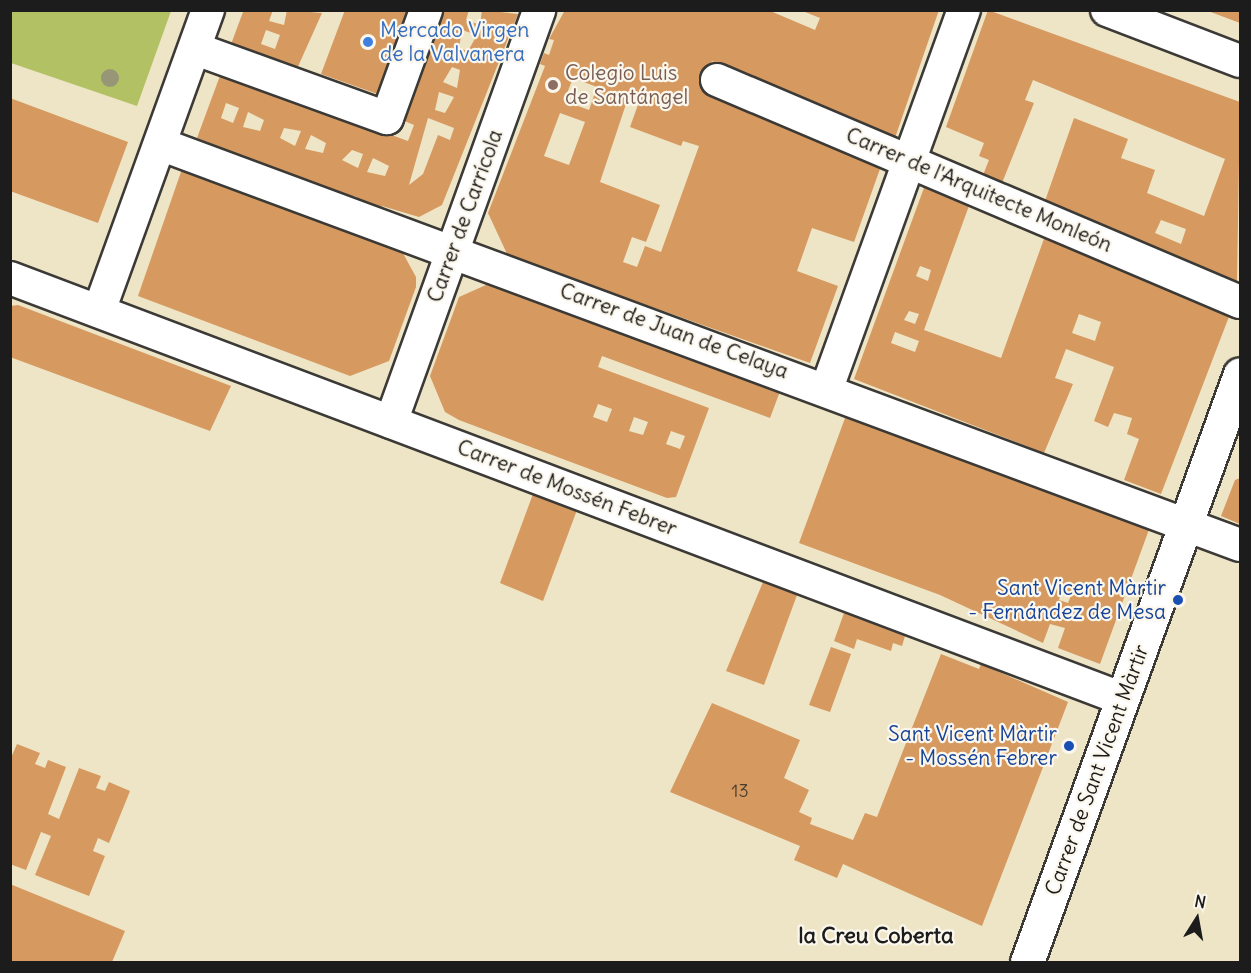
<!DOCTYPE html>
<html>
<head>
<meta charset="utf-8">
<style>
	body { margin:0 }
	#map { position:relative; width:1251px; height:973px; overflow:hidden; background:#eee4c6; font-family:Delius,sans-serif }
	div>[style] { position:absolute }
	.green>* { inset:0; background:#b2c164 }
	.building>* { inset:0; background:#d69a60 }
	.roads { filter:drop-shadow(2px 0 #3c3a36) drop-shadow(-2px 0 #3c3a36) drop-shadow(0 2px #3c3a36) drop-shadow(0 -2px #3c3a36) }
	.minor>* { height:32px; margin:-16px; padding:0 16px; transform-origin:16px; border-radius:16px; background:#fff }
	.major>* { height:33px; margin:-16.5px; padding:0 16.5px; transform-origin:16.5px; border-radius:16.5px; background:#fff }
	.trees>* { width:18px; height:18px; margin:-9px; border-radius:50%; background:#979676 }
	.dots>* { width:16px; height:16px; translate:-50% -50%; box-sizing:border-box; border:3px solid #fbf7ec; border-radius:50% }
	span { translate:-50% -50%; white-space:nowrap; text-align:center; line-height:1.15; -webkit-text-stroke:4.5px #fbf7ec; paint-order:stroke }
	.number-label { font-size:18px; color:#4a3c2d }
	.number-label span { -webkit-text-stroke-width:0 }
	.shop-label { font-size:21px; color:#366cbe }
	.left { translate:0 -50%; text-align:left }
	.education-label { font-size:21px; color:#785e54 }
	.street-label { font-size:21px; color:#1c1c1c }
	.transit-label { font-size:21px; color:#164399 }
	.right { translate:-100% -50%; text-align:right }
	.neighbourhood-label { font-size:22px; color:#1c1c1c; font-weight:700 }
	.frame { position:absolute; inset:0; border:12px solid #1c1c1c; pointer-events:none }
	.north { position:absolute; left:1167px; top:889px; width:60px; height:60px; -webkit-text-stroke:4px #fbf7ec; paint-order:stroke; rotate:11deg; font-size:16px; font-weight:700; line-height:24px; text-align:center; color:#1c1c1c }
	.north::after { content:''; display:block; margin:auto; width:21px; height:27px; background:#1c1c1c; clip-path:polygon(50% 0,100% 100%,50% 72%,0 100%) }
</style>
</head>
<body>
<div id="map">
	<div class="green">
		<i style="clip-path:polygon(11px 10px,171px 10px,171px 11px,137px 106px,11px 63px)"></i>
	</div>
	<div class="building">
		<i style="clip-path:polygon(evenodd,239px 10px,273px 10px,269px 21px,284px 25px,287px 10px,322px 13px,296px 71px,230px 47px,243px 12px,239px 10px,266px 30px,280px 35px,275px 49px,261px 44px,266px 30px)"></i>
		<i style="clip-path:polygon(345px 10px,414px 10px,383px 96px,321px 74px)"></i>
		<i style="clip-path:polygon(evenodd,440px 10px,469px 10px,466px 20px,480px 25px,482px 10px,518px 14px,442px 205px,419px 217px,382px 206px,380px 211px,355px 201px,357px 197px,324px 190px,326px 186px,317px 188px,197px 138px,221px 73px,408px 141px,414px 125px,402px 120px,440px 10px,462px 30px,477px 35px,468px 51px,459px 48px,462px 30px,440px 10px,452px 67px,460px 70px,457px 88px,443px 82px,452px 67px,440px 10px,439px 92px,454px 97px,445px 113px,435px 110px,439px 92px,440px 10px,226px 103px,239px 108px,233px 123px,221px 118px,226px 103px,440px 10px,248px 112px,264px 120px,260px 131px,243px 127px,248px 112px,440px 10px,428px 118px,454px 128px,450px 140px,438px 135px,423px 174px,409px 185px,428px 118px,440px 10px,284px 128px,301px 131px,295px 146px,280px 138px,284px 128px,440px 10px,311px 135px,326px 143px,323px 153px,305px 149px,311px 135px,440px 10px,352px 150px,363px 154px,358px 168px,342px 160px,352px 150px,440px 10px,373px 158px,389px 166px,385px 176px,367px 172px,373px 158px)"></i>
		<i style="clip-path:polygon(evenodd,565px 10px,768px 10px,815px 30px,820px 18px,800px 10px,939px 10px,895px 138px,712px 61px,701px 90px,881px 166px,854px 242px,812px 228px,797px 271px,838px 286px,810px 363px,508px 256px,488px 213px,545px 66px,540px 64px,544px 53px,549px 55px,554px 40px,549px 39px,565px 10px,573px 78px,597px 87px,589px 110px,564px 101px,573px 78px,565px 10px,628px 98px,639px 102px,630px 127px,681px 146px,683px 141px,699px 146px,661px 252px,645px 246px,637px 267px,623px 262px,632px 237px,646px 242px,660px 205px,600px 182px,628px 98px,565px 10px,560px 113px,585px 122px,569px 165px,544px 156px,560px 113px)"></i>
		<i style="clip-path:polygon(evenodd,988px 10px,1240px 102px,1237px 283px,1045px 201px,1074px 118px,1128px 139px,1121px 158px,1155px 170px,1147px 193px,1204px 216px,1225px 159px,1033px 80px,1025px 100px,1034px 103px,1002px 183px,983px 175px,989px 160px,979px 156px,984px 143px,946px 127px,988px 10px,1161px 220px,1186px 229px,1181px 244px,1155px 233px,1161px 220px)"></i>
		<i style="clip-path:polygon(1240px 10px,1240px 23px,1208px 11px,1208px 10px)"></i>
		<i style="clip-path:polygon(10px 98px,128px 142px,98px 223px,10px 191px)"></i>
		<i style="clip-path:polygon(182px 169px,399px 246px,416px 277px,416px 287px,389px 361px,350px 376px,138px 296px)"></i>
		<i style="clip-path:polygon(evenodd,925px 185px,970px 203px,924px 330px,1001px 358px,1045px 236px,1230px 314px,1161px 494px,1124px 480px,1139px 439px,1127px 434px,1132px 418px,1114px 413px,1108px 427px,1094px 421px,1114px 367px,1066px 349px,1055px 378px,1073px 384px,1044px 453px,854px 379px,925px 185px,920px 266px,931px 270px,928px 281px,916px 276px,920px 266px,925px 185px,909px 311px,919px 314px,915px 324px,904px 320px,909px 311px,925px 185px,1079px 314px,1101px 322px,1095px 341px,1072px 333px,1079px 314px,925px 185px,895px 332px,919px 341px,915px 352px,891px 343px,895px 332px)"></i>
		<i style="clip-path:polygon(evenodd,495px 281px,782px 386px,770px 418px,602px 356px,598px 367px,709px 408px,676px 497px,667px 498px,459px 420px,445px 412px,430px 376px,459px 297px,495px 281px,598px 404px,612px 409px,607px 422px,593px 417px,598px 404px,495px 281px,634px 417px,648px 422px,643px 435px,629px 431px,634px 417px,495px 281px,671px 431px,685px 436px,680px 449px,666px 444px,671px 431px)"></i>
		<i style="clip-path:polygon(18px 305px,231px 386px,210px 431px,10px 357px,10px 306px)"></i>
		<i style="clip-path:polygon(evenodd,848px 410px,1151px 524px,1100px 664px,1058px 648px,1065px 628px,1050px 624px,1043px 643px,940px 595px,799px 543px,848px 410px,1062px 590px,1072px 593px,1068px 603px,1059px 600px,1062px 590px)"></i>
		<i style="clip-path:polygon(1240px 478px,1240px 524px,1221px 516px,1235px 480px)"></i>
		<i style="clip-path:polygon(533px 494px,577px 510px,543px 601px,500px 583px)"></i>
		<i style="clip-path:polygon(763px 582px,797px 595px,764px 685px,726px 671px)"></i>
		<i style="clip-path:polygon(844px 613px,905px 636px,902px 646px,893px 643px,891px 651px,857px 639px,854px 649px,834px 641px)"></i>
		<i style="clip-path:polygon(831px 647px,851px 654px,830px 712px,809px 705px)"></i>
		<i style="clip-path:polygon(941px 654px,979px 669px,981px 664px,1068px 702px,982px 926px,843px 864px,837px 878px,794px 860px,800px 846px,670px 792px,712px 703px,800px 740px,784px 778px,809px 790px,799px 812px,812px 818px,810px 824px,853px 840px,865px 813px,877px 817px)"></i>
		<i style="clip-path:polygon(17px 744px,40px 753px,35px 764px,45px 768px,48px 760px,66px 767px,48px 814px,59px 819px,79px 768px,101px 776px,96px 788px,105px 791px,109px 782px,130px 791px,109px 843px,98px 838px,93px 851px,105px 856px,89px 896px,35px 875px,51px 836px,41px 832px,26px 870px,10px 864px,10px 760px)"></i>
		<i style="clip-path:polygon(10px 884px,125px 931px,112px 962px,10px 962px)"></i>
	</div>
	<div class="roads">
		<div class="minor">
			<i style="left:1107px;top:10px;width:142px;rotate:21deg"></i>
			<i style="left:196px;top:49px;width:203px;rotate:19.9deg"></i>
			<i style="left:387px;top:118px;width:115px;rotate:-70.1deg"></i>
			<i style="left:717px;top:80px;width:568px;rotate:23deg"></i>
			<i style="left:160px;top:144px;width:1152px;rotate:20.37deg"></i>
			<i style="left:10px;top:278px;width:1190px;rotate:20.72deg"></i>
			<i style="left:99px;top:311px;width:320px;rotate:-70.1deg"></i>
			<i style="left:827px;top:388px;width:402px;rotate:-70.1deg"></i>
			<i style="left:391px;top:422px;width:438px;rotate:-70.2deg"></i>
		</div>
		<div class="major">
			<i style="left:1027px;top:962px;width:625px;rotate:-70.09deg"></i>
		</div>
	</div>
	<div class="trees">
		<i style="left:110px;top:78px"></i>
	</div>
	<div class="dots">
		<i style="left:368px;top:42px;background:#3f7fe0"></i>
		<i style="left:553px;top:85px;background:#8d6e63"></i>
		<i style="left:1178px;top:600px;background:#1a4fb4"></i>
		<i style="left:1069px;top:746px;background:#1a4fb4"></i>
	</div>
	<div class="number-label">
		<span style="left:740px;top:791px">13</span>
	</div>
	<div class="shop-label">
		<span class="left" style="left:380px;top:42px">Mercado Virgen<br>de la Valvanera</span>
	</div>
	<div class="education-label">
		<span class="left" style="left:565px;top:85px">Colegio Luis<br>de Santángel</span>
	</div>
	<div class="street-label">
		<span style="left:979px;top:190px;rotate:23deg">Carrer de l'Arquitecte Monleón</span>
		<span style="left:465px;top:216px;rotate:-70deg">Carrer de Carrícola</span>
		<span style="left:674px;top:331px;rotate:20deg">Carrer de Juan de Celaya</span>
		<span style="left:567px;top:488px;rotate:21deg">Carrer de Mossén Febrer</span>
		<span style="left:1097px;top:770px;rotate:-70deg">Carrer de Sant Vicent Màrtir</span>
	</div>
	<div class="transit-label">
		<span class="right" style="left:1166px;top:600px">Sant Vicent Màrtir<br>- Fernández de Mesa</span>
		<span class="right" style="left:1057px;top:746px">Sant Vicent Màrtir<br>- Mossén Febrer</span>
	</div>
	<div class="neighbourhood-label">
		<span style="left:876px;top:936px">la Creu Coberta</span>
	</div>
	<div class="frame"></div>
	<div class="north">N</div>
</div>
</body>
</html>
